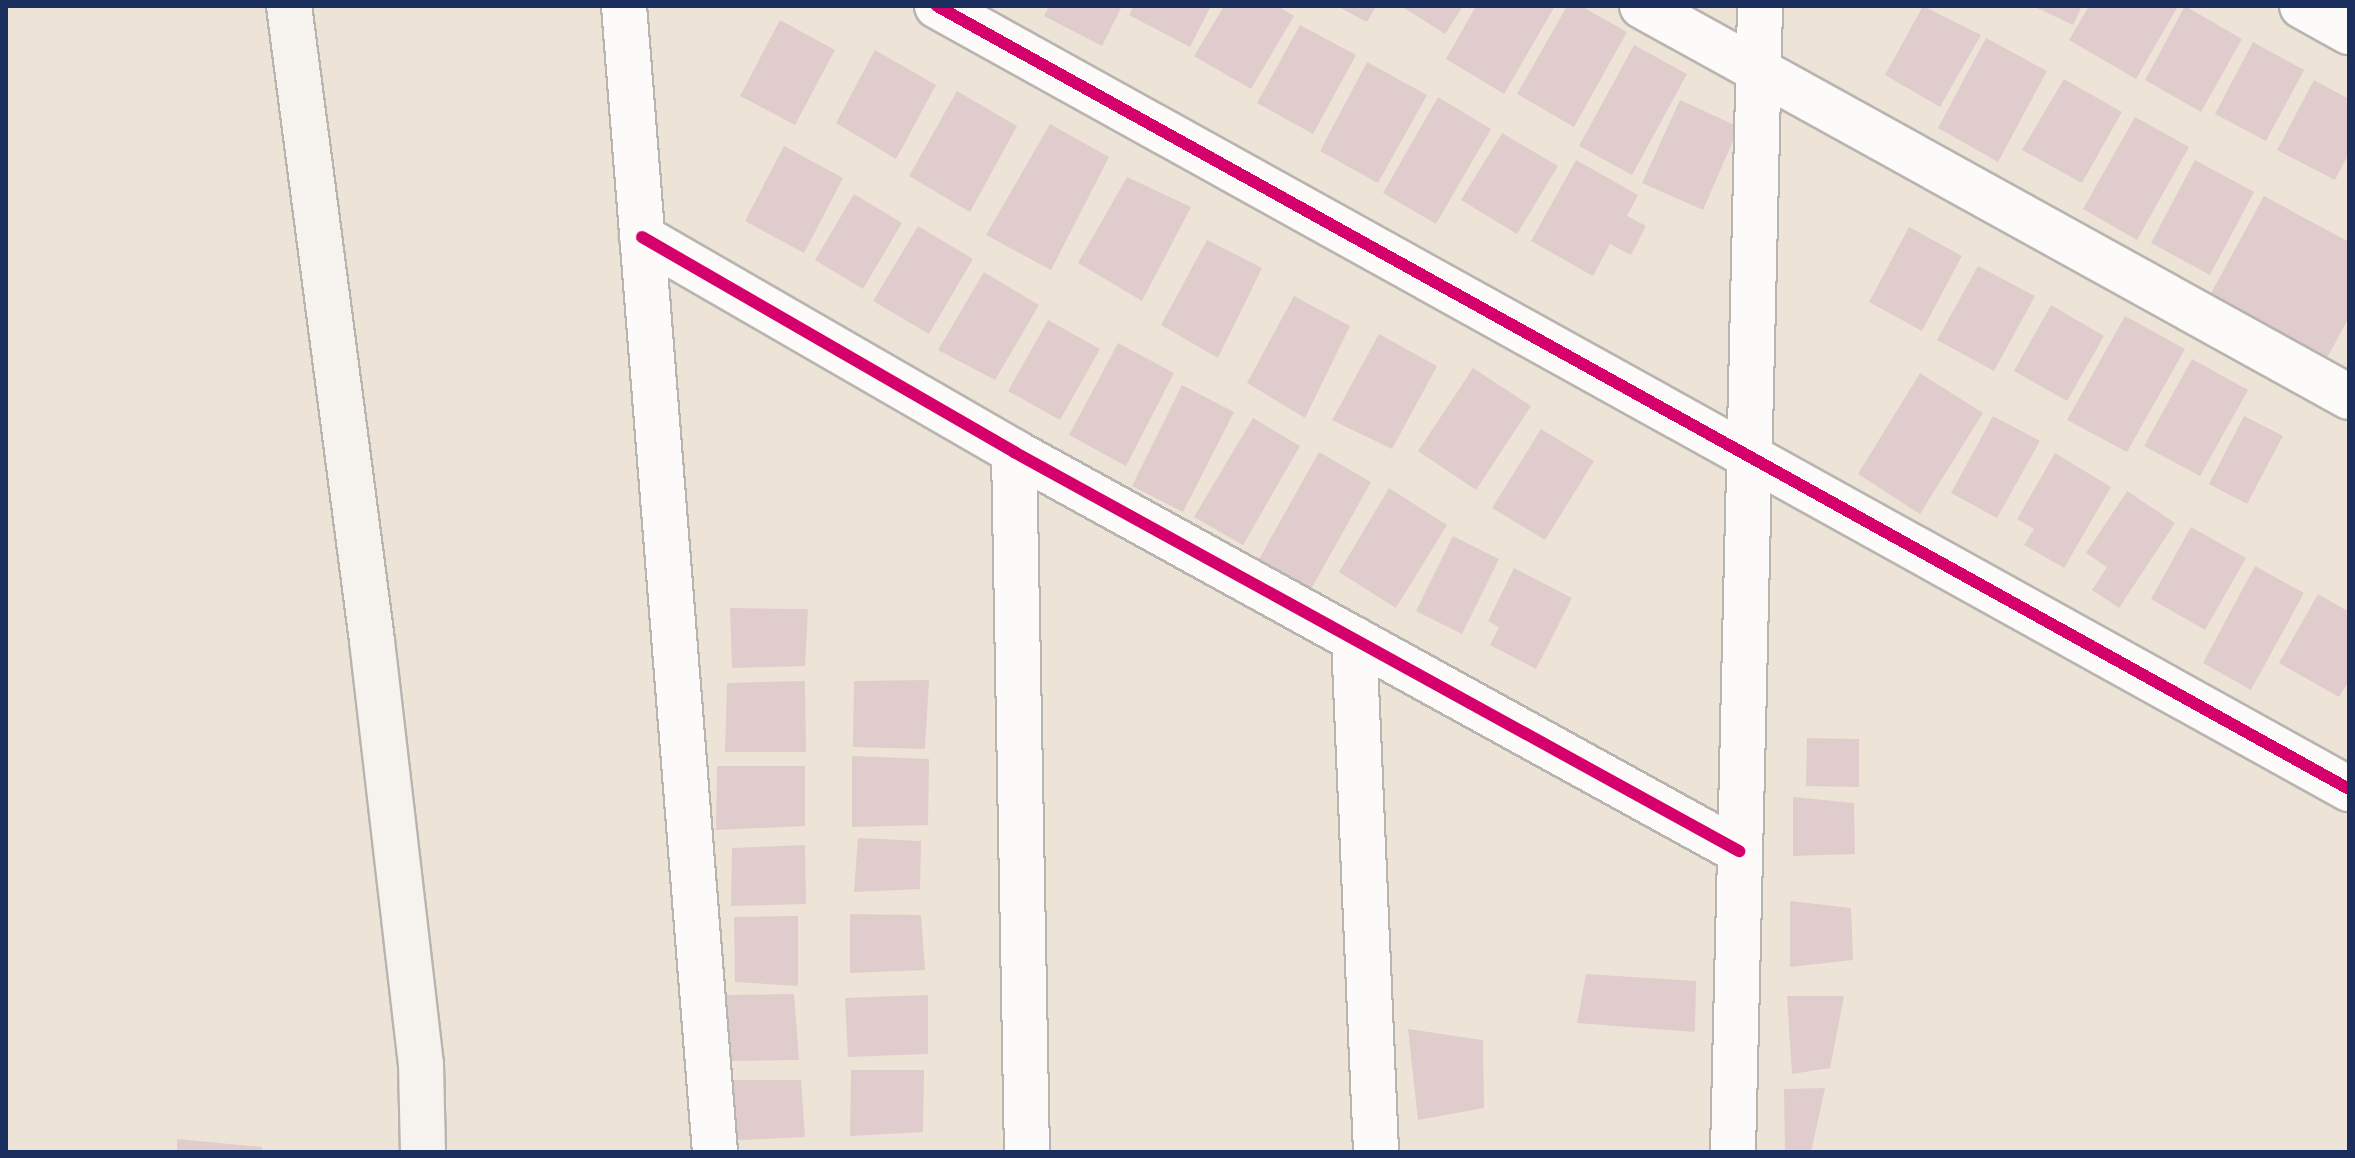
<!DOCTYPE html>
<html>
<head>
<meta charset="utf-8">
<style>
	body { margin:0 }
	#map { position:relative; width:2355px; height:1158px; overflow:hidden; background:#ede4d7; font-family:"Gentium Book Plus",serif }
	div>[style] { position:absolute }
	.building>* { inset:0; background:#e0cccc }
	.roads { filter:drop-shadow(2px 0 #b8b4b0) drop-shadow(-2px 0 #b8b4b0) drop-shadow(0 2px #b8b4b0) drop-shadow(0 -2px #b8b4b0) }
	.street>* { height:44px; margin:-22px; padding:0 22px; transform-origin:22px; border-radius:22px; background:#fcfbf9 }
	.secondary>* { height:44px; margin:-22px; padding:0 22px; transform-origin:22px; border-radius:22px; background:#f6f2ee }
	.cycleway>* { height:12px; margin:-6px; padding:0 6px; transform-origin:6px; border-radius:6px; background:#d6006c }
	span { translate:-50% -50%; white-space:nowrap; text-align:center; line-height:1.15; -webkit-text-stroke:7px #f7f3e8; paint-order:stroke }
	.frame { position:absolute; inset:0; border:8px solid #1b2f5e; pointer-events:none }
</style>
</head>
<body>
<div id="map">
	<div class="building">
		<i style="clip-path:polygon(1049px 6px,1122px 6px,1102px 46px,1044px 16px)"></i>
		<i style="clip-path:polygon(1134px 6px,1211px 6px,1190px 47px,1129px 15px)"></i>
		<i style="clip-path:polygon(1224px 6px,1277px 6px,1294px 16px,1251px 89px,1194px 56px)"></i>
		<i style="clip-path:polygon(1337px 6px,1376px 6px,1367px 22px)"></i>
		<i style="clip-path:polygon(1401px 6px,1463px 6px,1445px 34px)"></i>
		<i style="clip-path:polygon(1476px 6px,1555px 6px,1504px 94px,1446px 59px)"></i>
		<i style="clip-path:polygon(1567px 6px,1581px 6px,1627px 32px,1574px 127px,1517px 94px)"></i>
		<i style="clip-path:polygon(1923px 6px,1981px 35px,1940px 107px,1885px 75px)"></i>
		<i style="clip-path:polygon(2033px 6px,2082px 6px,2073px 25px)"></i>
		<i style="clip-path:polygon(2089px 6px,2178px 6px,2136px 79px,2069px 40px)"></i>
		<i style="clip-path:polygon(2185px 6px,2242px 39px,2201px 112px,2145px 80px)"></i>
		<i style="clip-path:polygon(780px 20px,835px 50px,795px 125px,740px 96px)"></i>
		<i style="clip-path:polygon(1300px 25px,1356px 55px,1313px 134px,1257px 103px)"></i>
		<i style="clip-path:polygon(1986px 38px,2047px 71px,1998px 162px,1938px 128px)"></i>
		<i style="clip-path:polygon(2253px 42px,2304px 70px,2266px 141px,2215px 114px)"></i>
		<i style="clip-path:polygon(1634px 45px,1687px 74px,1632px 175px,1579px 146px)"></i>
		<i style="clip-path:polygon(875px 50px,936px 85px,896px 159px,836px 123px)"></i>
		<i style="clip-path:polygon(1367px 62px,1427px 95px,1378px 183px,1320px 151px)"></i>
		<i style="clip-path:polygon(2064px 79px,2122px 112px,2082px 183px,2022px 150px)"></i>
		<i style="clip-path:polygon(2314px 80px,2349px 99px,2349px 153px,2335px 180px,2277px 150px)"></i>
		<i style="clip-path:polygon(957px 91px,1017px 126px,970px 212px,909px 176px)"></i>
		<i style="clip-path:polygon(1438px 97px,1491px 129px,1436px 224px,1383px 193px)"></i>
		<i style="clip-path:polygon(1680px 100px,1739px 127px,1703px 210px,1642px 183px)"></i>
		<i style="clip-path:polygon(2135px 117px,2189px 147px,2137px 240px,2083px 209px)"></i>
		<i style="clip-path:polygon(1050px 124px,1109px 157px,1051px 270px,986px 235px)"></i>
		<i style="clip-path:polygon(1502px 133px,1558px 166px,1517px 234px,1461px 200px)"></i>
		<i style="clip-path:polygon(784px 146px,843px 178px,804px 253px,745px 221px)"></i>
		<i style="clip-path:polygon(1576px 160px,1638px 195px,1627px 216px,1646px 226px,1631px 255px,1610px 244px,1593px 276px,1531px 241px)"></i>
		<i style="clip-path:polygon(2195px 160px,2254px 192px,2210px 275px,2151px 243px)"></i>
		<i style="clip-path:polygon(1127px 177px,1191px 207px,1142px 301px,1078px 263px)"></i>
		<i style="clip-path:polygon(854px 194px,902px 223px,863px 289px,815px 260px)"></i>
		<i style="clip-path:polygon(2264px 196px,2349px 242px,2349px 317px,2327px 358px,2210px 295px)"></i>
		<i style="clip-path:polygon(918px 226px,973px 259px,929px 334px,873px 301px)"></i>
		<i style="clip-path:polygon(1909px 227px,1962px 256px,1922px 331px,1869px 302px)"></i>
		<i style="clip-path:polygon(1207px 240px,1262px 268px,1218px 358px,1161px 325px)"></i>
		<i style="clip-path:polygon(1978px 266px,2035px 296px,1994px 371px,1937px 340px)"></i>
		<i style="clip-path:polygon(984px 272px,1039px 305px,995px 380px,938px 350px)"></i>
		<i style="clip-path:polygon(1294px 296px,1350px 326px,1305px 418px,1247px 383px)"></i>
		<i style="clip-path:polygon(2051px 305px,2104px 336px,2067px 401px,2014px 371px)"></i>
		<i style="clip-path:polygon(2125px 316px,2185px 349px,2127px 452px,2067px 420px)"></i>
		<i style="clip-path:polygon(1048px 320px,1100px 349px,1060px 420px,1008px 391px)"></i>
		<i style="clip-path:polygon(1379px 334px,1437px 366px,1392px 449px,1332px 420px)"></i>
		<i style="clip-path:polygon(1118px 343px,1174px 373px,1126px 466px,1069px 435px)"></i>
		<i style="clip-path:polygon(2192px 359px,2248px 390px,2200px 476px,2144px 446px)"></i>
		<i style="clip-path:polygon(1473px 368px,1531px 406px,1476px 490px,1418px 451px)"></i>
		<i style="clip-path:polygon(1920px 373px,1983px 413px,1920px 514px,1858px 474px)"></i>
		<i style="clip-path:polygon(1182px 385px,1234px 412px,1183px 512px,1132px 486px)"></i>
		<i style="clip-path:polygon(1993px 416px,2040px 441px,1997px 518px,1951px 493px)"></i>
		<i style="clip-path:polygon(2244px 416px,2283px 436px,2247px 504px,2209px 484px)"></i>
		<i style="clip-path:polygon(1253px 418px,1300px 446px,1243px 545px,1194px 517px)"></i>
		<i style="clip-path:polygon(1541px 429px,1594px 461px,1545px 540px,1492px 508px)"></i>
		<i style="clip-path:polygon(1319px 452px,1371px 482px,1310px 591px,1258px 561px)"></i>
		<i style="clip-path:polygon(2055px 453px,2111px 487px,2064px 568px,2024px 545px,2034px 529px,2017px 519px)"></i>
		<i style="clip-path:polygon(1389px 488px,1447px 525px,1396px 608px,1339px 572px)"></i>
		<i style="clip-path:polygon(2127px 491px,2175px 523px,2119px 608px,2092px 590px,2107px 567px,2086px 553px)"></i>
		<i style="clip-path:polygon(2191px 527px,2246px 558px,2205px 630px,2151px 599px)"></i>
		<i style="clip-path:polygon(1453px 536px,1499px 559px,1462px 634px,1416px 611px)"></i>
		<i style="clip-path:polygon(2255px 566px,2304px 593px,2251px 690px,2203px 663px)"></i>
		<i style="clip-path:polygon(1514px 568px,1572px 598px,1536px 669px,1490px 645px,1499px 627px,1488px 621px)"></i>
		<i style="clip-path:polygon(2318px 594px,2349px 612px,2349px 681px,2339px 697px,2279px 663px)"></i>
		<i style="clip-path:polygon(730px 608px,808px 609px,805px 666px,732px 668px)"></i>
		<i style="clip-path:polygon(929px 680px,925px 749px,853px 747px,854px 681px)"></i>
		<i style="clip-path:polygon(805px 681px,806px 752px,725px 752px,727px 683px)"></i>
		<i style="clip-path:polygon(1807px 738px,1859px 739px,1859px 787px,1806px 786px)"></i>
		<i style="clip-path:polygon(852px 756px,929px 759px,928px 825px,852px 827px)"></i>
		<i style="clip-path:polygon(717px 766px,805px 766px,805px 826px,716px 830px)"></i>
		<i style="clip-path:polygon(1793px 797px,1854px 803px,1855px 854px,1793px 856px)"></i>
		<i style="clip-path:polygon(858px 838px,921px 841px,920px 889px,854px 892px)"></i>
		<i style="clip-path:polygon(805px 845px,806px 904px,731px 906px,732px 848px)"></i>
		<i style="clip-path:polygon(1790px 901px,1851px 908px,1853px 960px,1790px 967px)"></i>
		<i style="clip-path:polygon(850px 914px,921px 915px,925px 970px,850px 973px)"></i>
		<i style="clip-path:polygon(798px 916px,798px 986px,735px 982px,734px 917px)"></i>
		<i style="clip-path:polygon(1586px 974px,1696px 981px,1695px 1032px,1577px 1023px)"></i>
		<i style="clip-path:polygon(794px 994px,799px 1060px,721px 1061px,722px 995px)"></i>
		<i style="clip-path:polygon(928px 995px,928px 1054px,848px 1057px,845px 998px)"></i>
		<i style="clip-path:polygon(1787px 996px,1844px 996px,1830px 1068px,1792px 1074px)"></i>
		<i style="clip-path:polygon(1408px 1029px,1483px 1040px,1484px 1108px,1418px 1120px)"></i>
		<i style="clip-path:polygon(851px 1070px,924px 1070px,923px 1132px,850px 1136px)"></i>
		<i style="clip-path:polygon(717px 1080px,801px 1080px,805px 1137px,719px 1141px)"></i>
		<i style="clip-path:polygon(1825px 1088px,1811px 1152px,1785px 1152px,1784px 1089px)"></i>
		<i style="clip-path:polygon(177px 1139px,262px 1147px,262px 1152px,177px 1152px)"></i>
	</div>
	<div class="roads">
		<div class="street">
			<i style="left:624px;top:6px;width:1150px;rotate:85.46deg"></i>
			<i style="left:937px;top:6px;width:1615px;rotate:29.01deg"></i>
			<i style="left:1642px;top:6px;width:808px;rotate:28.94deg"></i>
			<i style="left:2302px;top:6px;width:54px;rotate:29deg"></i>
			<i style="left:642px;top:237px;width:430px;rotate:30deg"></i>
			<i style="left:1014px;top:452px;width:828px;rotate:28.83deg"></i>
			<i style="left:1014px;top:452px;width:700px;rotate:88.94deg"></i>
			<i style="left:1354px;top:639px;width:513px;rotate:87.54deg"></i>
			<i style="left:1733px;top:1152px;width:1146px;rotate:-88.65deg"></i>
		</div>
		<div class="secondary">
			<i style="left:289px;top:6px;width:640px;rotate:82.55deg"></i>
			<i style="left:372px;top:641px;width:426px;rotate:83.4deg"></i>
			<i style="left:421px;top:1064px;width:88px;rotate:88.7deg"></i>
		</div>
	</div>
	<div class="cycleway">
		<i style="left:937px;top:6px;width:1615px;rotate:29.01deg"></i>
		<i style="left:642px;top:237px;width:430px;rotate:30deg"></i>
		<i style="left:1014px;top:452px;width:828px;rotate:28.83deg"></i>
	</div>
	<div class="frame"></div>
</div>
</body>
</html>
